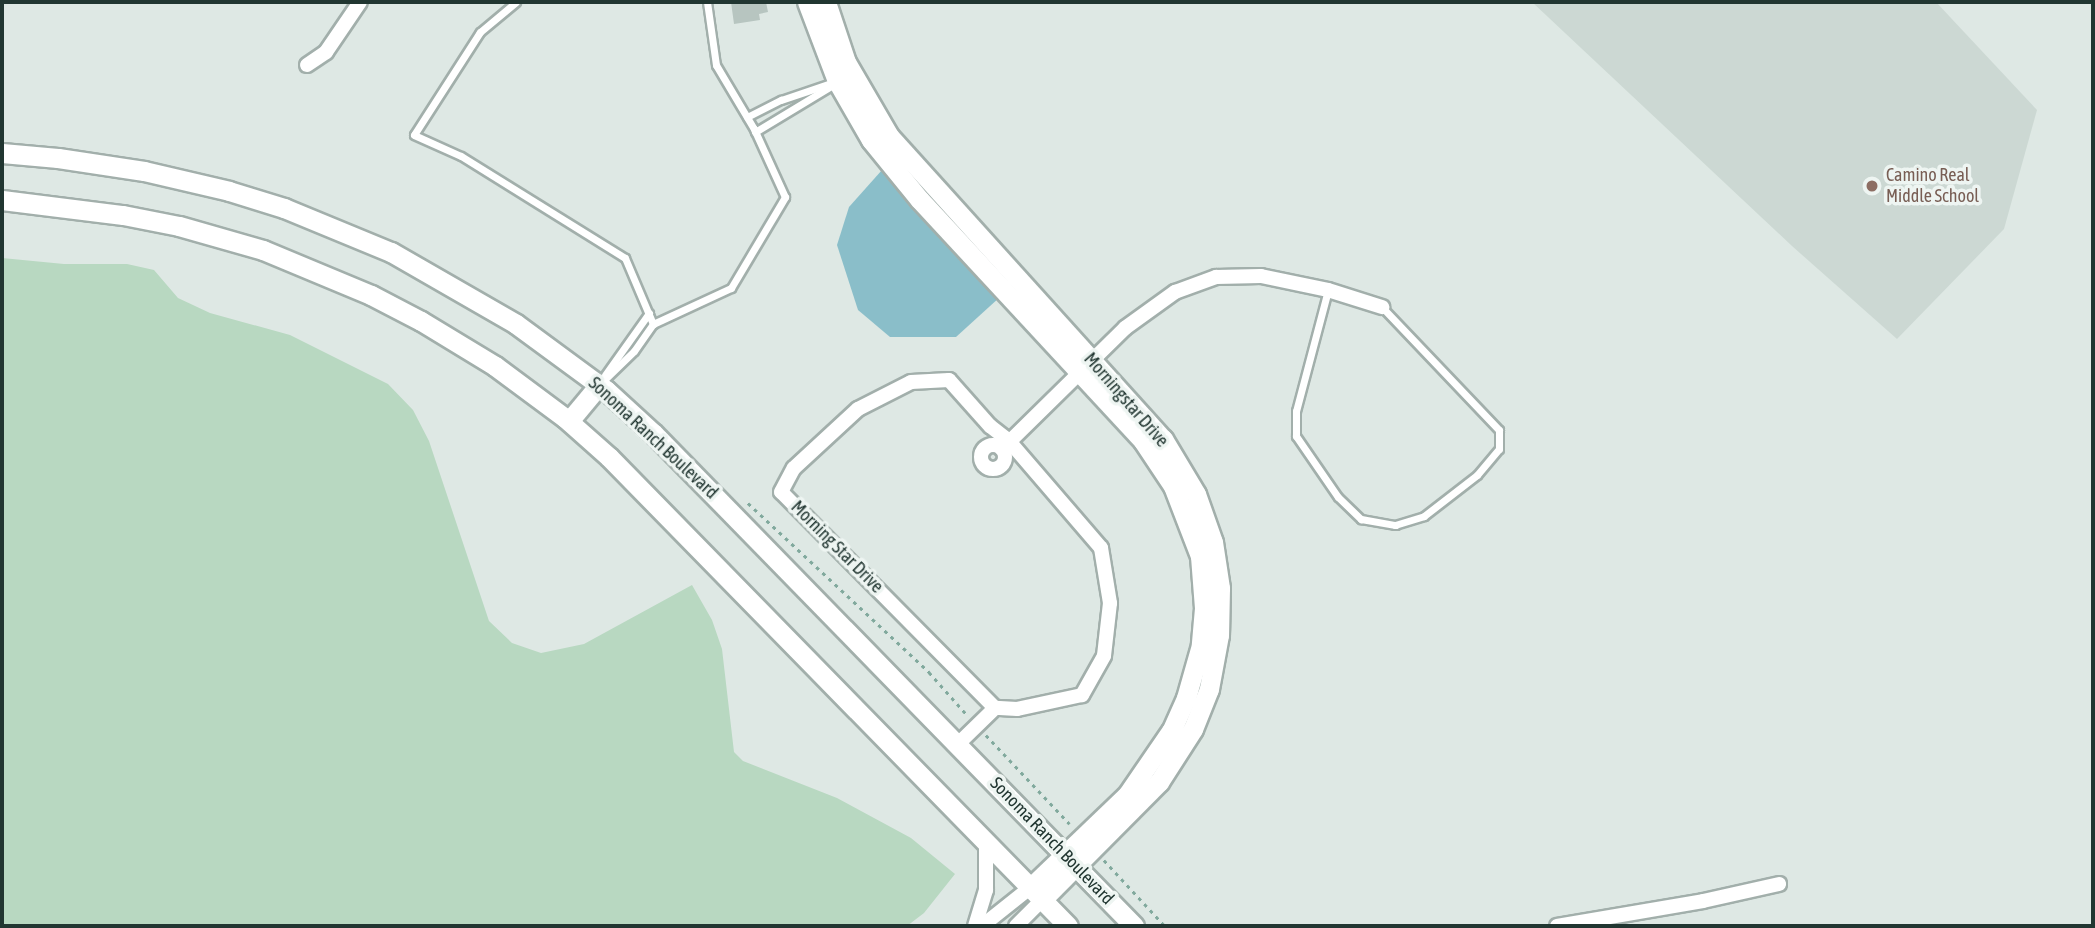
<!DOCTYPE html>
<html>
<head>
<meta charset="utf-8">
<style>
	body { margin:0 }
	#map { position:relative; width:2095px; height:928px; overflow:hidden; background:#dee8e4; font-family:"Asap Condensed",sans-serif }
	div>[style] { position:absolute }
	.built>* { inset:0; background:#ccd8d3 }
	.green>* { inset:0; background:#b8d8c1 }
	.water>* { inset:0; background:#8abec9 }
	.building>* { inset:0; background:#b7c5c0 }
	.path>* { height:2.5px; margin-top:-1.25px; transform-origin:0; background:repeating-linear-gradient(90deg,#81a99d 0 3.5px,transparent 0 8.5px) }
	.roads { filter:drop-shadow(2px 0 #a2afab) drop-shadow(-2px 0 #a2afab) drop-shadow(0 2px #a2afab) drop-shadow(0 -2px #a2afab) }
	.lane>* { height:7px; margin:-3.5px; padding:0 3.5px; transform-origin:3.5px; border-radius:3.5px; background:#fff }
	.street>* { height:14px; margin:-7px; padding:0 7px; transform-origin:7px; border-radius:7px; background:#fff }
	.street>.ring { margin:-7px; padding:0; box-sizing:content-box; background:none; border:14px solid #fff; border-radius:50% }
	.secondary>* { height:19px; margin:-9.5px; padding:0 9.5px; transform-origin:9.5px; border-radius:9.5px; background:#fff }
	.dots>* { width:19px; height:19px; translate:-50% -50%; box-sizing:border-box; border:4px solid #eef5f2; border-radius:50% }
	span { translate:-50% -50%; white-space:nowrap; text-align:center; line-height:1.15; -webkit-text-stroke:7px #eef5f2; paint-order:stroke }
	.education-label { font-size:18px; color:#785e54 }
	.left { translate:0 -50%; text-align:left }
	.street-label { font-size:18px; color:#213631 }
	.frame { position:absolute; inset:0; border:4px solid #213631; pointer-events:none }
</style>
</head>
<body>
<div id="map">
	<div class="built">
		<i style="clip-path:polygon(1532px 2px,1936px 2px,2037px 110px,2004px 229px,1897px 339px,1792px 246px)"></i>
	</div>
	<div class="green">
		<i style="clip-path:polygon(2px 258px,64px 264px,127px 264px,154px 270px,178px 298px,210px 313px,290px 335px,388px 384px,413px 410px,429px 441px,489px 621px,512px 643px,541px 653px,584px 644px,692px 585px,712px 620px,722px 649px,734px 752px,743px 761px,837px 798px,911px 838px,955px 874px,924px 913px,907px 926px,2px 926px)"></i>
	</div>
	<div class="water">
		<i style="clip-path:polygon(882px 170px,1000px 297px,956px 337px,890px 337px,858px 310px,837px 245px,849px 207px)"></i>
	</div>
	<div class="building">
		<i style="clip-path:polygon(731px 2px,766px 2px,768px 12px,759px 14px,760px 20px,734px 24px)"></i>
	</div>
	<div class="path">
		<i style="left:748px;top:503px;width:248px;rotate:43deg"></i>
		<i style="left:929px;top:672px;width:57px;rotate:48.5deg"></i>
		<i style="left:986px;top:735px;width:122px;rotate:46.7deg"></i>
		<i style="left:1104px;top:860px;width:90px;rotate:47.3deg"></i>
	</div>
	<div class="roads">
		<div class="lane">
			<i style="left:516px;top:2px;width:47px;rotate:140.2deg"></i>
			<i style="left:480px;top:32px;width:122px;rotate:122.7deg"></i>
			<i style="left:414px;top:135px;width:51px;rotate:24.1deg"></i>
			<i style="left:461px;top:156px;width:193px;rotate:31.9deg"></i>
			<i style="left:625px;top:258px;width:72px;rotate:67deg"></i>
			<i style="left:747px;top:117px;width:38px;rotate:-27deg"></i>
			<i style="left:781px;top:100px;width:59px;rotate:-18.7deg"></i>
			<i style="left:755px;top:132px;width:89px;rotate:-31.2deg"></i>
			<i style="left:1328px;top:290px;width:125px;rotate:104.8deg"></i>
			<i style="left:1296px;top:411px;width:25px;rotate:90deg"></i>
			<i style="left:1296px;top:436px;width:74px;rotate:55.5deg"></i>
			<i style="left:1338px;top:497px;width:32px;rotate:44deg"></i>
			<i style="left:1361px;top:519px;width:35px;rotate:10deg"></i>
			<i style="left:1395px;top:525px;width:30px;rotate:-17deg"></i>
			<i style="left:1424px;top:516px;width:67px;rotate:-37.7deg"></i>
			<i style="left:1477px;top:475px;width:34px;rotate:-50deg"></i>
			<i style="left:1499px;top:449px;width:19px;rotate:-90deg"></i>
			<i style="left:1499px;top:430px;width:170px;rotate:-133.6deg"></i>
			<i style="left:605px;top:375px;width:76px;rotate:-54.6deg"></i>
			<i style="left:600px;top:384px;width:47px;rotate:-44.1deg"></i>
			<i style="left:634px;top:351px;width:33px;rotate:-55deg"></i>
			<i style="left:653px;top:324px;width:86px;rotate:-24.8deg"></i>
			<i style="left:731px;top:288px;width:106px;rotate:-59.3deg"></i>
			<i style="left:785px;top:197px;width:75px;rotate:-114.5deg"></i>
			<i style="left:754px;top:129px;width:74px;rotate:-120.7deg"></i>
			<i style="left:716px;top:65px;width:64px;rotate:-98.1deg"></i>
		</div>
		<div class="street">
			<i style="left:307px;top:65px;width:23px;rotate:-34deg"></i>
			<i style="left:326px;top:52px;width:60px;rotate:-55.8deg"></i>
			<i style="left:949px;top:380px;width:62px;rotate:48.3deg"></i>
			<i style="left:990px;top:426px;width:24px;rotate:38deg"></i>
			<i style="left:1009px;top:441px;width:141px;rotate:49.3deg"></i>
			<i style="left:1101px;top:548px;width:56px;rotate:80.7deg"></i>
			<i style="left:1110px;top:603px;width:53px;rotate:96.5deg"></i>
			<i style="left:1104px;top:656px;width:45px;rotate:119.4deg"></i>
			<i style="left:1082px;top:695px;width:66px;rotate:167.8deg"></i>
			<i style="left:1017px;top:709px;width:22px;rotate:-177deg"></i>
			<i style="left:995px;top:708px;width:304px;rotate:-134.7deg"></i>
			<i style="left:781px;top:492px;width:27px;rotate:-62deg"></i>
			<i style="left:794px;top:468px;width:87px;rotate:-42.7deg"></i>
			<i style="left:858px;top:409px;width:59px;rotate:-27deg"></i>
			<i style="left:911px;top:382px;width:38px;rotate:-3deg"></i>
			<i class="ring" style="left:981px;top:445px;width:10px;height:10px"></i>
			<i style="left:1002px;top:449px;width:173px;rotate:-44.5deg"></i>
			<i style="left:1125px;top:328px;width:62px;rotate:-35.8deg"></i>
			<i style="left:1175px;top:292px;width:44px;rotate:-20.1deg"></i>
			<i style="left:1216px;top:277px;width:45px;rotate:-1.3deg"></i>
			<i style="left:1261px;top:276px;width:68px;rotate:11.8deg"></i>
			<i style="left:1328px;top:290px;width:57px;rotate:17.5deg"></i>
			<i style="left:958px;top:744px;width:52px;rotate:-44.2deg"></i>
			<i style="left:975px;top:926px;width:38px;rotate:-73deg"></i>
			<i style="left:986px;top:890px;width:47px;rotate:-90deg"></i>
			<i style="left:982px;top:926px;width:63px;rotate:-38.5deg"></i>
			<i style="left:1016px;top:926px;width:38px;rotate:-45deg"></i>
			<i style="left:1557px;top:926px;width:148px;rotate:-9.7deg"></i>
			<i style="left:1703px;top:901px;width:78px;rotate:-12.6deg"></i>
		</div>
		<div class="secondary">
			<i style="left:807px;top:2px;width:85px;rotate:69.2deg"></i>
			<i style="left:837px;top:81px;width:68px;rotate:60deg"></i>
			<i style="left:871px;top:140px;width:77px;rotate:50.8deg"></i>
			<i style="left:920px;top:200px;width:328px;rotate:47.2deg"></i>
			<i style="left:1143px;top:441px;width:54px;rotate:56.3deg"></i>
			<i style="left:1173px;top:486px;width:75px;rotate:68.9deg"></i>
			<i style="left:1200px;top:556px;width:52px;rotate:85.6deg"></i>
			<i style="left:1204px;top:608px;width:37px;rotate:95deg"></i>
			<i style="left:1201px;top:645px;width:55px;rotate:105.8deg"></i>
			<i style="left:1186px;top:698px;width:36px;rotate:114deg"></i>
			<i style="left:1171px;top:731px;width:78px;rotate:124.5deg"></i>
			<i style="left:1127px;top:795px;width:133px;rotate:136.2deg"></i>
			<i style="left:826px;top:2px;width:63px;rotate:71.6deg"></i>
			<i style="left:846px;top:62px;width:86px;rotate:59.8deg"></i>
			<i style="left:889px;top:136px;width:409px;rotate:47.9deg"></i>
			<i style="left:1163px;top:439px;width:64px;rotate:59deg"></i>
			<i style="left:1196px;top:494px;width:51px;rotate:70.5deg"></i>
			<i style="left:1213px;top:542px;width:47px;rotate:81.3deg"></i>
			<i style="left:1220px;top:588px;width:47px;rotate:91.2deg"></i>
			<i style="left:1219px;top:635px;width:55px;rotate:100.5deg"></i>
			<i style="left:1209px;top:689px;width:43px;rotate:111.8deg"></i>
			<i style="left:1193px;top:729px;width:63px;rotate:122.7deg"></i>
			<i style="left:1159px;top:782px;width:165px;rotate:134.8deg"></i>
			<i style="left:2px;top:153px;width:56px;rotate:5.1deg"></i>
			<i style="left:58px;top:158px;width:87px;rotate:8.6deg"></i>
			<i style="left:144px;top:171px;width:87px;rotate:13.2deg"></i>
			<i style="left:229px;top:191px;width:58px;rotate:17.2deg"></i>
			<i style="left:284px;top:208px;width:116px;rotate:22.4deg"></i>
			<i style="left:391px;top:252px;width:144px;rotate:29.9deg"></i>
			<i style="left:516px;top:324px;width:112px;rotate:36.3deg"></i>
			<i style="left:606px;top:390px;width:64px;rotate:42.5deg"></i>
			<i style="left:653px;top:433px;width:689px;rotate:45.71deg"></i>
			<i style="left:2px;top:200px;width:122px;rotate:7.1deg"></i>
			<i style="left:123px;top:215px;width:57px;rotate:11.1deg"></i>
			<i style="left:179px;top:226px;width:87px;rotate:15.9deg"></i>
			<i style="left:263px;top:250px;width:117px;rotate:22.6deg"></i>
			<i style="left:371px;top:295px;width:56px;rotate:27.5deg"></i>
			<i style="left:421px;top:321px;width:87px;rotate:31.3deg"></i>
			<i style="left:495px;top:366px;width:87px;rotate:36.6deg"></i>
			<i style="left:565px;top:418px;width:59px;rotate:41.6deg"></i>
			<i style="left:609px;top:457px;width:656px;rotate:45.62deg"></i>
			<i style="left:569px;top:421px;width:47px;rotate:-50.2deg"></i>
		</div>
	</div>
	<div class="dots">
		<i style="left:1872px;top:186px;background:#8d6e63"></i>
	</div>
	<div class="education-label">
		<span class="left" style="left:1886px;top:186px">Camino Real<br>Middle School</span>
	</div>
	<div class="street-label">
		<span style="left:1126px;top:400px;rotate:49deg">Morningstar Drive</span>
		<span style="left:653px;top:438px;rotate:43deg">Sonoma Ranch Boulevard</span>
		<span style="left:837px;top:547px;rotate:45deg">Morning Star Drive</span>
		<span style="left:1052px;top:841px;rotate:46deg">Sonoma Ranch Boulevard</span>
	</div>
	<div class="frame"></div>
</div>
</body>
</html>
